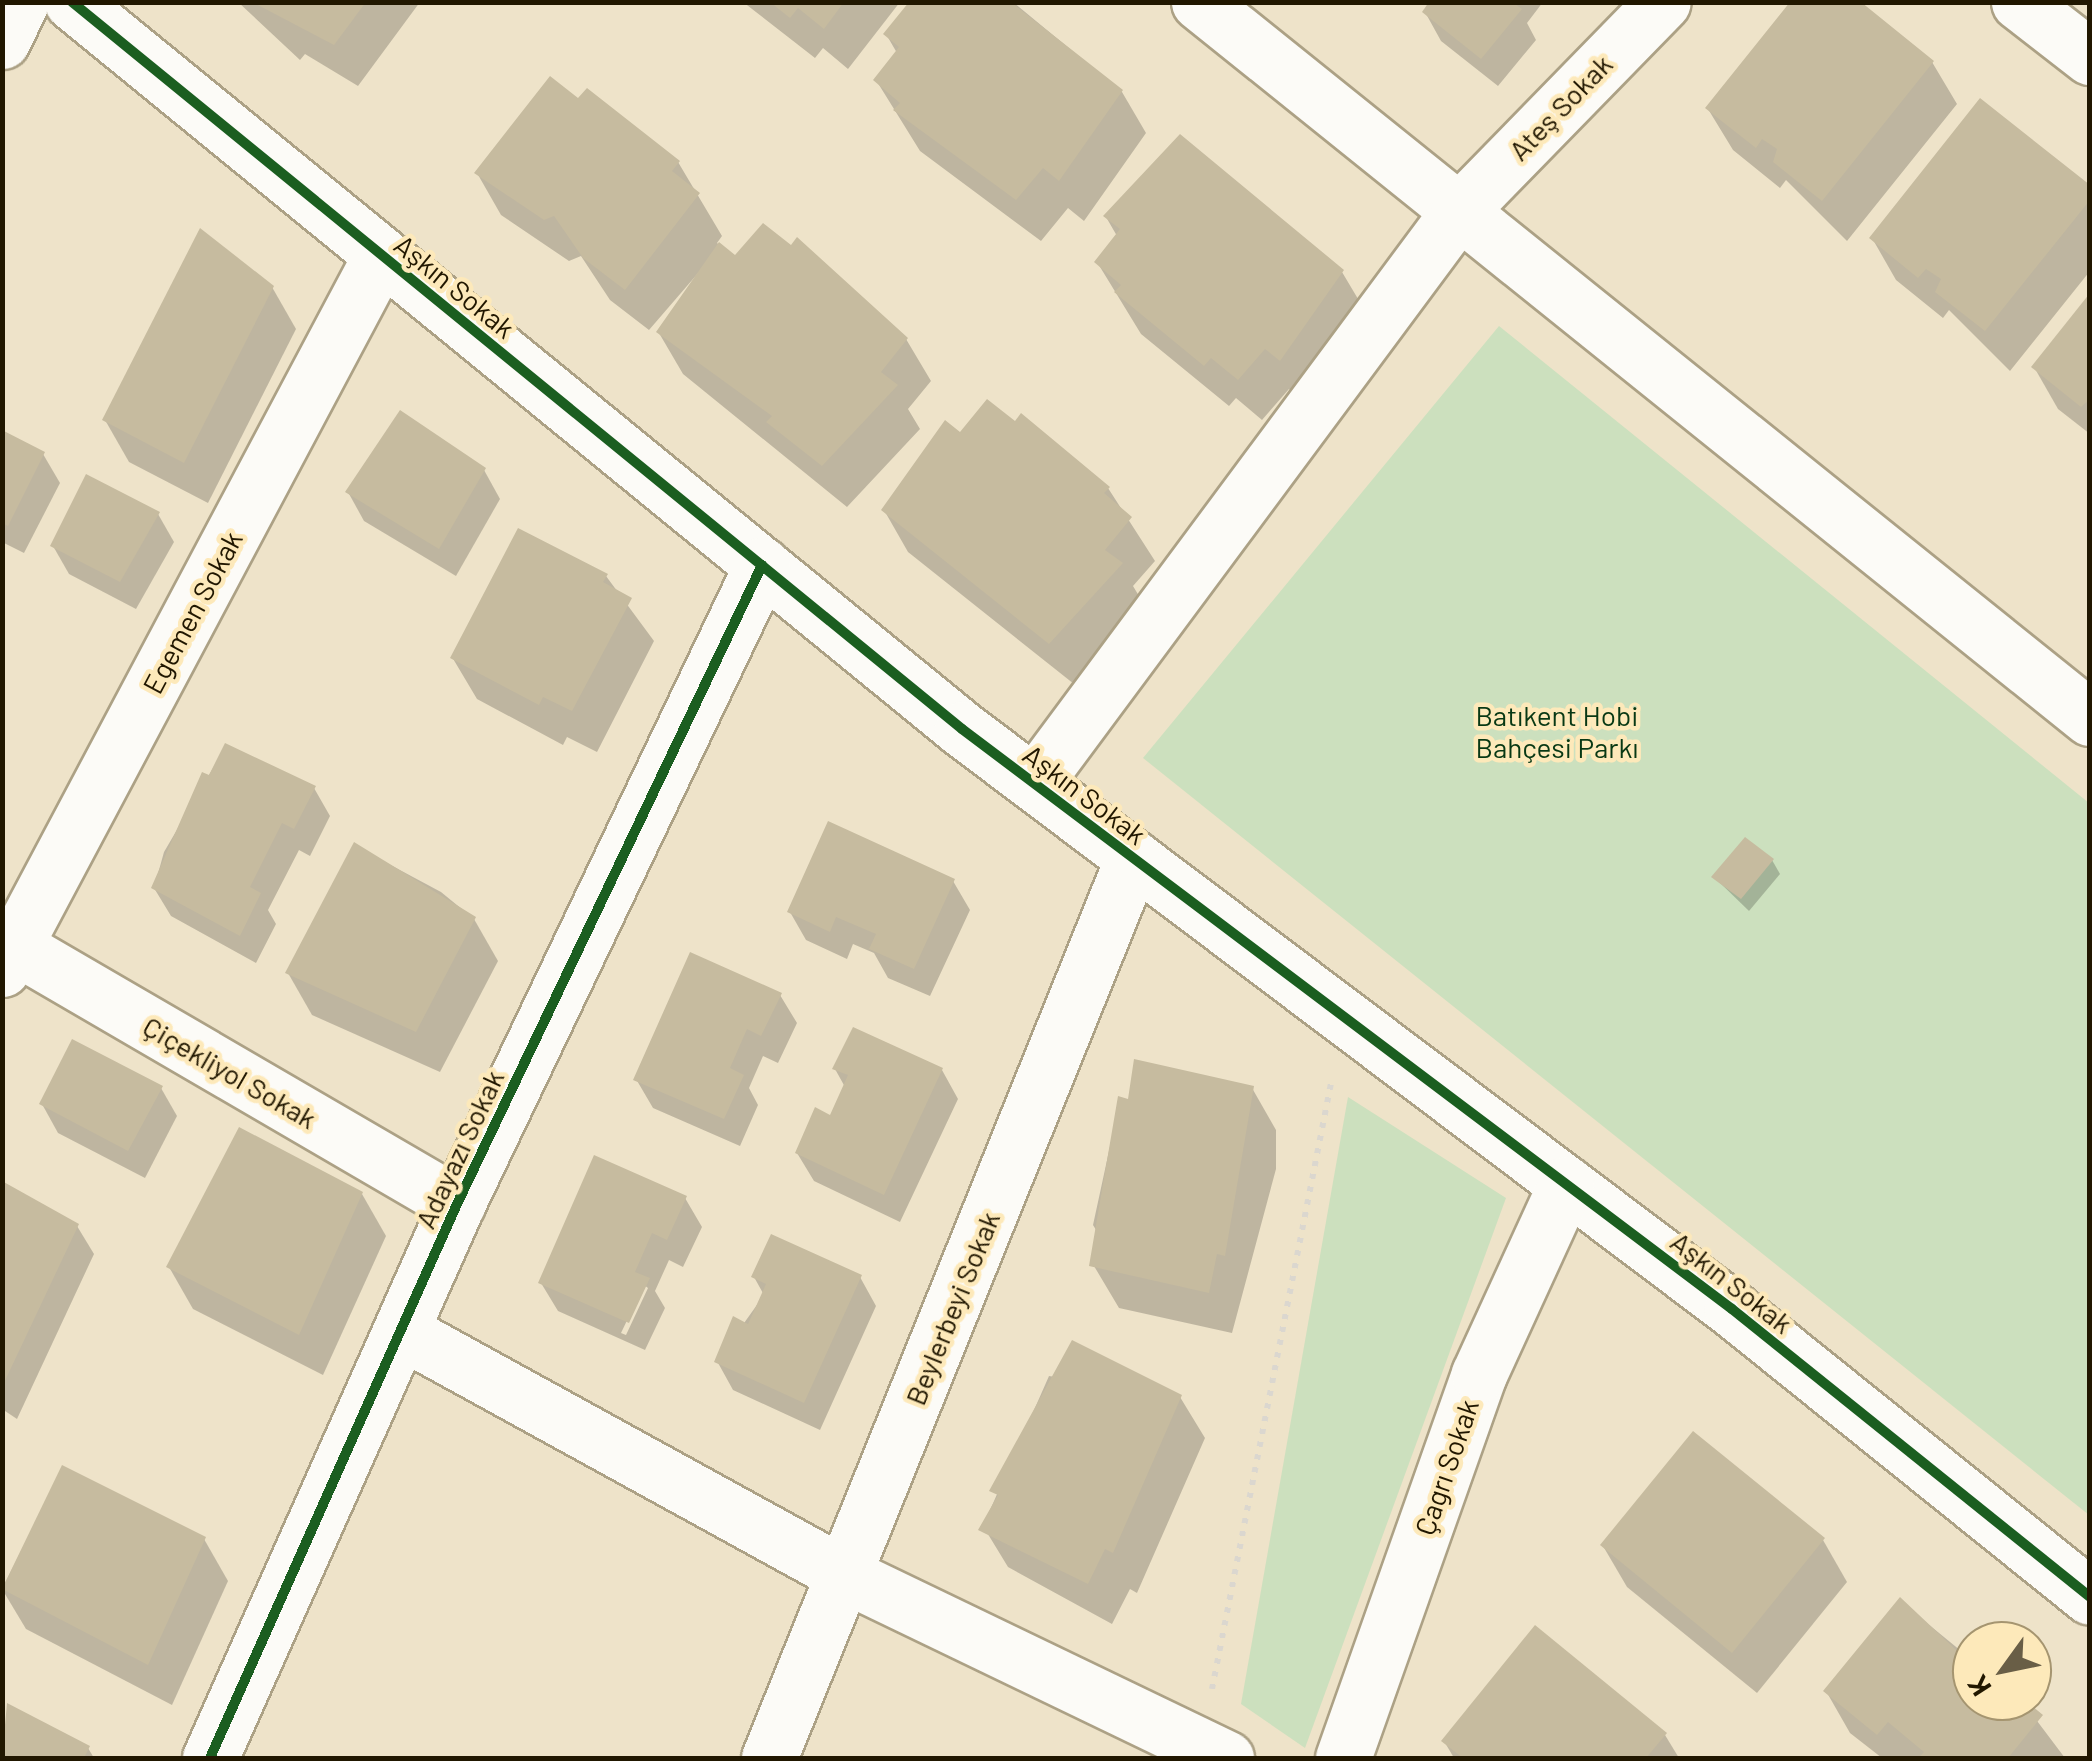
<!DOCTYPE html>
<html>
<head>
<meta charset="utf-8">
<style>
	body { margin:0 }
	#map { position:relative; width:2092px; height:1761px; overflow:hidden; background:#eee3c9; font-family:Barlow,sans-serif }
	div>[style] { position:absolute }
	.green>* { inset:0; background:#cce0be }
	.shadow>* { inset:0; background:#0003 }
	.building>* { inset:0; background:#c6bb9f }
	.path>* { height:6px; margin-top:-3px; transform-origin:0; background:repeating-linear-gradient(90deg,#dbd7cf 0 5px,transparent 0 13px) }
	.roads { filter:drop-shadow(2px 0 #aca185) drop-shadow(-2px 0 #aca185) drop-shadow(0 2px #aca185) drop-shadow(0 -2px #aca185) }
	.street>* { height:55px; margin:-27.5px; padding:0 27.5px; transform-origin:27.5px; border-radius:27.5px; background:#fcfbf7 }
	.cycleway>* { height:10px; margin:-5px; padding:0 5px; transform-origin:5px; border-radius:5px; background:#1b5e20 }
	span { translate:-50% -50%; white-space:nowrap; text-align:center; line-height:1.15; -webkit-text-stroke:9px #fde9ba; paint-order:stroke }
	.street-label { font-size:28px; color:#211700 }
	.park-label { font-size:28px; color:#083814 }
	.frame { position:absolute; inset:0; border:5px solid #211700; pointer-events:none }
	.north { position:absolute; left:1952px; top:1621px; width:100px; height:100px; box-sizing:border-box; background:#fde9ba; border:2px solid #a59570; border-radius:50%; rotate:237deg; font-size:28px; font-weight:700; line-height:40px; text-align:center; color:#211700 }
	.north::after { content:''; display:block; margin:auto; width:35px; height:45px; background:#695e46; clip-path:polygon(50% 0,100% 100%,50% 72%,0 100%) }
</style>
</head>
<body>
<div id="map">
	<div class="green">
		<i style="clip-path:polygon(1499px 326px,2089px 803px,2089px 1515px,1143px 758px)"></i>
		<i style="clip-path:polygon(1348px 1097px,1506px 1198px,1305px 1748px,1241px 1704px)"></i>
	</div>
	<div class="shadow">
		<i style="clip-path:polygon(238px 2px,420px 2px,358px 86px,305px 54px,300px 60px)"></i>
		<i style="clip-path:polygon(743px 2px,900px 2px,848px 69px,823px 48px,815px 58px)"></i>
		<i style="clip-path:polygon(916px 2px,1013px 2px,1122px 92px,1146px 133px,1084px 221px,1068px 208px,1041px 241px,920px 151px,876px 80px,897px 53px,886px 34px)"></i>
		<i style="clip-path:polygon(1433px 2px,1543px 2px,1527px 23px,1536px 40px,1498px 86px,1441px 41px,1425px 12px)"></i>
		<i style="clip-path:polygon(1932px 62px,1957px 104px,1847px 241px,1786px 180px,1780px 188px,1733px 150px,1708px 109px)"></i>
		<i style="clip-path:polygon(579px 102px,678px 162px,722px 236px,717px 243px,736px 259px,906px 339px,931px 381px,908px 409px,920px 429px,847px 507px,683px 374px,659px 333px,712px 257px,649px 330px,610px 300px,581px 256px,569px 261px,501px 215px,477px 173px)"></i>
		<i style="clip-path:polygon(2090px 188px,2090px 271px,2010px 371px,1949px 310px,1943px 318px,1896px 280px,1872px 238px)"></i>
		<i style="clip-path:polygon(1106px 217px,1342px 272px,1367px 314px,1305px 401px,1289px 389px,1262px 420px,1236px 398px,1229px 406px,1141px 334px,1097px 262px,1117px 236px)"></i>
		<i style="clip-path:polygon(272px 287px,296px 329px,208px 503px,129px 462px,105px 420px)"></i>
		<i style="clip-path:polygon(2090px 297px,2090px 434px,2058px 409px,2034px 367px)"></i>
		<i style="clip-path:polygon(2px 432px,43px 454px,60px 483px,24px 553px,2px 542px)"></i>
		<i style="clip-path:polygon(960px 436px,1108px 488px,1155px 561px,1133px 586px,1145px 606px,1074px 684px,908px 552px,884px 510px)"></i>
		<i style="clip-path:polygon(484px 470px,500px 499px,456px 576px,364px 521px,348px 492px)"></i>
		<i style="clip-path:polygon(158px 514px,174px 542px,136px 609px,69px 574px,53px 546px)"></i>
		<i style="clip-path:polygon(606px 576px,654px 641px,597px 752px,567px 737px,563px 745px,477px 699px,452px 657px)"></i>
		<i style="clip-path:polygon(226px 746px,314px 788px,330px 816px,310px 856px,299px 850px,268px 910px,276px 924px,256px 963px,171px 916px,154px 888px,164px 852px)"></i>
		<i style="clip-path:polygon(355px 846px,441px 892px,474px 919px,498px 961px,440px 1072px,312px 1015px,288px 973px)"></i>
		<i style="clip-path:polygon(1772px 860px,1780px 874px,1749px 911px,1714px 877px)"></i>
		<i style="clip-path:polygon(953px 881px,970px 910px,930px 996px,888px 978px,874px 953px,853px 944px,847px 959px,806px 940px,790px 912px)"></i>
		<i style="clip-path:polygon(780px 995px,797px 1023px,778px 1063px,763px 1056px,749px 1088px,758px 1105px,740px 1146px,653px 1108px,636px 1079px)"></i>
		<i style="clip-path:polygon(835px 1069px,942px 1070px,958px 1099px,900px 1222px,814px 1181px,797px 1153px,831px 1118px,845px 1087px)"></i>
		<i style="clip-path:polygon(161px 1088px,177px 1116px,145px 1178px,58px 1133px,42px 1104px)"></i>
		<i style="clip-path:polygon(1252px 1088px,1276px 1130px,1276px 1169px,1232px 1333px,1119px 1308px,1094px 1266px,1101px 1238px,1093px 1225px,1120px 1100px)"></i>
		<i style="clip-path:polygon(2px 1184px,77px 1226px,94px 1254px,17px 1419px,2px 1409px)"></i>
		<i style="clip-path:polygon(362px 1194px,386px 1236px,323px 1375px,193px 1309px,169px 1267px)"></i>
		<i style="clip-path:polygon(evenodd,685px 1198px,702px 1227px,683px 1267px,669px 1260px,655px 1291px,665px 1308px,645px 1350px,558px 1311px,541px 1283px,685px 1198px,644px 1285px,648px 1288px,626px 1335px,621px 1333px,644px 1285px)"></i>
		<i style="clip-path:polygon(754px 1277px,860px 1277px,876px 1306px,820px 1430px,733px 1390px,717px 1361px,764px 1295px)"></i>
		<i style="clip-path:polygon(1049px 1376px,1180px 1397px,1205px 1438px,1137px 1593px,1130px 1589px,1112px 1624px,1008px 1567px,983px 1526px)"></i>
		<i style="clip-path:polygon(63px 1468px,204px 1539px,228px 1581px,172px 1705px,26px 1629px,2px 1589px)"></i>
		<i style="clip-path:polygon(1823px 1540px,1847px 1582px,1757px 1693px,1627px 1587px,1603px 1546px)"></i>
		<i style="clip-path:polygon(1900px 1601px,1972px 1660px,1972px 1701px,2022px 1701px,2065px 1758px,1882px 1758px,1850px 1733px,1826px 1691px)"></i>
		<i style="clip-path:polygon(8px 1706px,88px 1748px,94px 1758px,2px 1758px)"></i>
		<i style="clip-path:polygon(1665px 1735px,1679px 1758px,1454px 1758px,1444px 1741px)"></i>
	</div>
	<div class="building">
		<i style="clip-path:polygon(252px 2px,366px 2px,334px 45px)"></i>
		<i style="clip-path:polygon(770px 2px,844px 2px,824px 29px,798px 8px,790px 18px)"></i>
		<i style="clip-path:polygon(909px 2px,1011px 2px,1123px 90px,1059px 181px,1043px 168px,1016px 200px,893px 110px,900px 103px,873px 80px,899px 47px,883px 34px)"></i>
		<i style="clip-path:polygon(1429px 2px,1512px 2px,1522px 9px,1481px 59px,1422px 12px)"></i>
		<i style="clip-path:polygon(1790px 2px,1861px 2px,1934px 61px,1822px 201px,1773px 162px,1777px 149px,1762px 139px,1756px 148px,1705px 108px)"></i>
		<i style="clip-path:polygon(550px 76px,578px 98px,587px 88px,680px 161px,672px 171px,700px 193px,625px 290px,583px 258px,554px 216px,544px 220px,474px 173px)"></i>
		<i style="clip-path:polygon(1980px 98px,2090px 185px,2090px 200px,1985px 331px,1935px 292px,1941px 279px,1926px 269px,1918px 278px,1869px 238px)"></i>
		<i style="clip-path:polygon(1180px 134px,1344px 270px,1280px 361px,1265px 349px,1238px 380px,1211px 358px,1204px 366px,1114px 292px,1121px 285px,1094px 262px,1120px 229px,1103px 216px)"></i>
		<i style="clip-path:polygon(763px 223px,791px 245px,797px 237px,908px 338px,881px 372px,898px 385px,822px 466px,766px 422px,772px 416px,656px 332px,719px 242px,735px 255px)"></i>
		<i style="clip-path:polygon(200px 228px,274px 286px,184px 463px,102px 420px)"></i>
		<i style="clip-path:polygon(2090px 293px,2090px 399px,2081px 407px,2031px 367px)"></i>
		<i style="clip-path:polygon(987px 399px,1015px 421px,1021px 413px,1110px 487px,1104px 493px,1132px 517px,1105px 550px,1123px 563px,1049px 644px,881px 510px,945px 420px,960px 432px)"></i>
		<i style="clip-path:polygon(400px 410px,486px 468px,439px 549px,345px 492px)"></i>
		<i style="clip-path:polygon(2px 430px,45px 452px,8px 526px,2px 523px)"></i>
		<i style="clip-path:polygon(86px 474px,160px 512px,120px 582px,50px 546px)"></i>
		<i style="clip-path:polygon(518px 528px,608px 574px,603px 582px,632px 598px,572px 711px,543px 697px,539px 705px,450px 658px)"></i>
		<i style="clip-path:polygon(225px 743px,316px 786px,294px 829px,282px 823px,250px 887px,261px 893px,240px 936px,151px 888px,202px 772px,209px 775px)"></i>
		<i style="clip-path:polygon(828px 821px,955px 879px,914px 969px,869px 949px,876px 934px,836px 917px,830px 932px,787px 912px)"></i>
		<i style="clip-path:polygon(1745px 837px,1774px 859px,1741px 899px,1711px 877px)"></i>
		<i style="clip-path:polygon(354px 842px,476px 917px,416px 1032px,285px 973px)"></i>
		<i style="clip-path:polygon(690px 952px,782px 993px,761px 1036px,747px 1029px,730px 1068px,744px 1075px,724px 1119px,633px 1080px)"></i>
		<i style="clip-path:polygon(853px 1027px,943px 1068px,884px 1195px,795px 1153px,815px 1107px,830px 1115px,848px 1075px,832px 1069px)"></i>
		<i style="clip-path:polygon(72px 1039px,163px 1086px,128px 1151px,39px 1104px)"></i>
		<i style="clip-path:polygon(1134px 1059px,1254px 1086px,1225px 1256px,1217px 1254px,1209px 1293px,1089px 1266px,1118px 1096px,1128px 1099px)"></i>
		<i style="clip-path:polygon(239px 1127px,363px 1192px,299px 1335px,166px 1267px)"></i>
		<i style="clip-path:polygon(594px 1155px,687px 1196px,667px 1240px,652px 1233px,635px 1272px,650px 1278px,629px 1323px,538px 1283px)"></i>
		<i style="clip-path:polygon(2px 1181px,79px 1224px,2px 1387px)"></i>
		<i style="clip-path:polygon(771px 1234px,862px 1275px,804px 1403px,714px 1362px,733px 1316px,748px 1324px,766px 1284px,751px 1277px)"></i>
		<i style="clip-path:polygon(1072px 1340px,1182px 1395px,1113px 1553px,1105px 1549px,1088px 1584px,978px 1530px,998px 1495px,989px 1491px)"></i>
		<i style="clip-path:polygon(1693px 1431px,1825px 1538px,1732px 1653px,1600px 1545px)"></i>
		<i style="clip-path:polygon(62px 1465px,206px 1537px,148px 1665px,2px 1589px)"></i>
		<i style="clip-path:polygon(1900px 1597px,1972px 1665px,1972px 1701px,2026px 1701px,2043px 1715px,2008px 1758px,1918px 1758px,1924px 1752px,1888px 1722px,1877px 1735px,1823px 1691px)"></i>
		<i style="clip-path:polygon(1535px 1625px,1667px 1733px,1646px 1758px,1463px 1758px,1441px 1741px)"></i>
		<i style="clip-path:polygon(7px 1703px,90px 1746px,84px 1758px,2px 1758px)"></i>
	</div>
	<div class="path">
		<i style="left:1212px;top:1689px;width:618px;rotate:-78.89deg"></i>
	</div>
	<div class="roads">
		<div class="street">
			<i style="left:72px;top:2px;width:1149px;rotate:39.24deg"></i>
			<i style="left:962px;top:729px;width:964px;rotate:36.99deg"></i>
			<i style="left:1732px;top:1309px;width:459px;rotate:38.8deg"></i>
			<i style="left:1199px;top:2px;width:1143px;rotate:38.79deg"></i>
			<i style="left:2019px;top:2px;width:90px;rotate:37.8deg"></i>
			<i style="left:2px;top:41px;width:43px;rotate:-64deg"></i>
			<i style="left:1034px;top:783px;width:711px;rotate:-53.4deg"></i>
			<i style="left:1458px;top:212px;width:293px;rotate:-45.7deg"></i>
			<i style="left:2px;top:939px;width:527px;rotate:30.22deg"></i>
			<i style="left:2px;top:969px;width:808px;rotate:-62.04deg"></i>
			<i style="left:401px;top:1331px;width:507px;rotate:28.79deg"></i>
			<i style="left:845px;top:1575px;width:423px;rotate:25.7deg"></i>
			<i style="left:210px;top:1758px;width:607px;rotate:-65.97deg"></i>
			<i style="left:457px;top:1204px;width:708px;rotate:-64.48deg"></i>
			<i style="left:769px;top:1758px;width:971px;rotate:-67.98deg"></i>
			<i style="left:1343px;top:1758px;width:407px;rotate:-70.5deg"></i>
			<i style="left:1479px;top:1374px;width:209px;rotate:-65.4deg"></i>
		</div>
	</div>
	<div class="cycleway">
		<i style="left:72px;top:2px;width:1149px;rotate:39.24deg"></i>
		<i style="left:962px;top:729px;width:964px;rotate:36.99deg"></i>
		<i style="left:1732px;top:1309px;width:459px;rotate:38.8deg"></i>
		<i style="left:210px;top:1758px;width:607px;rotate:-65.97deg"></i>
		<i style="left:457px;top:1204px;width:708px;rotate:-64.48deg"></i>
	</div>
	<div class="street-label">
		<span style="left:1560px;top:107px;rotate:-46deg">Ateş Sokak</span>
		<span style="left:455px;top:286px;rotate:39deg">Aşkın Sokak</span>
		<span style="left:192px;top:612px;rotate:-62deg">Egemen Sokak</span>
		<span style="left:1085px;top:794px;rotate:37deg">Aşkın Sokak</span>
		<span style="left:230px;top:1072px;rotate:30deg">Çiçekliyol Sokak</span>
		<span style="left:459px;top:1149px;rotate:-65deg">Adayazı Sokak</span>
		<span style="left:1732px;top:1282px;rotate:38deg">Aşkın Sokak</span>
		<span style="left:952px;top:1308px;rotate:-68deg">Beylerbeyi Sokak</span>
		<span style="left:1446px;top:1467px;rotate:-71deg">Çagrı Sokak</span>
	</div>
	<div class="park-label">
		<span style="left:1557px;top:731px">Batıkent Hobi<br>Bahçesi Parkı</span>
	</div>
	<div class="frame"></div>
	<div class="north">K</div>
</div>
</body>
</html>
